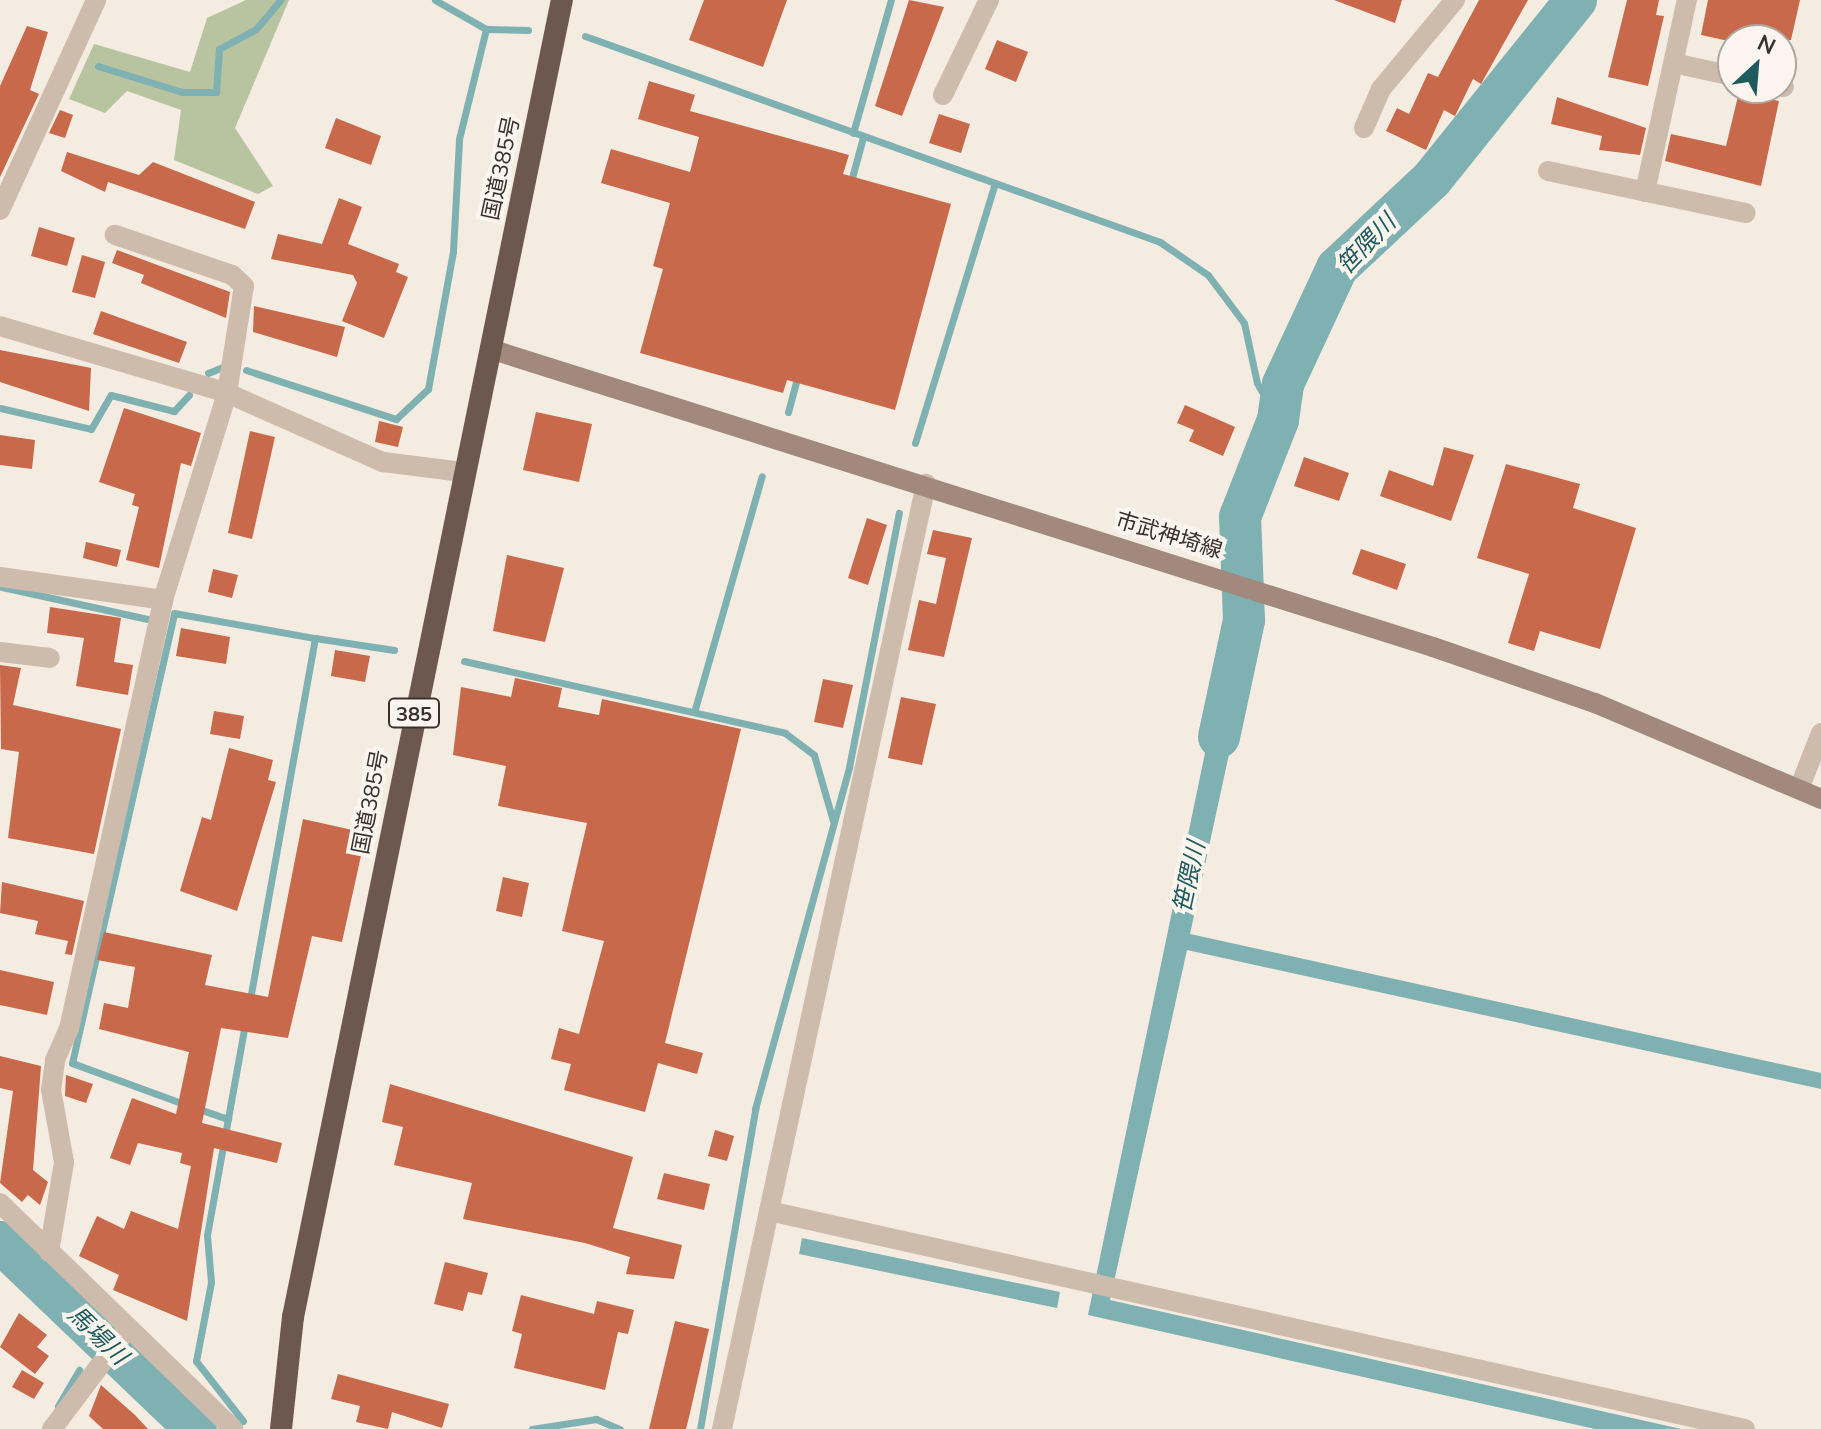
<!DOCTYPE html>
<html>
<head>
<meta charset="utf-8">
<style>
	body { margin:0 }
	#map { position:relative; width:1821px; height:1429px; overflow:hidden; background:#f4ebe1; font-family:Mulish,"Noto Sans JP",sans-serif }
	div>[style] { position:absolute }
	.green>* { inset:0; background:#b8c4a0 }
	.water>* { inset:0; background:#7fb0b2 }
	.stream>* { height:7px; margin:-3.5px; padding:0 3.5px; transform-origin:3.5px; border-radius:3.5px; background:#7fb0b2 }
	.river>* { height:42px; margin:-21px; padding:0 21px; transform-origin:21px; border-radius:21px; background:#7fb0b2 }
	.building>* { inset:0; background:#c8694b }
	.minor>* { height:20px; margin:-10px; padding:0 10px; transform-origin:10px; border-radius:10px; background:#cdbbac }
	.secondary>* { height:20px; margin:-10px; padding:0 10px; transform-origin:10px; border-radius:10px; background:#a18a7d }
	.trunk>* { height:22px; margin:-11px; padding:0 11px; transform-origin:11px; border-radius:11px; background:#6c584f }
	span { translate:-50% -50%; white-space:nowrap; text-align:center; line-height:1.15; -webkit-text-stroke:8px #fbf5ee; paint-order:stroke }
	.shield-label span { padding:2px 6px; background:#fbf5ee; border:2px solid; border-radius:6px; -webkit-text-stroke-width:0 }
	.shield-label { font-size:20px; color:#3b302b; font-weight:700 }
	.street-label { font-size:22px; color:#3b302b }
	.water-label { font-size:24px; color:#1f5a5e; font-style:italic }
	.north { position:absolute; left:1717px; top:24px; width:80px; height:80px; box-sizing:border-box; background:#fbf5ee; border:2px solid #aea6a0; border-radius:50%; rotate:26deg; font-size:22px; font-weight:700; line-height:32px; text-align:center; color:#3b302b }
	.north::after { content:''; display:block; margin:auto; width:28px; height:36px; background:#1f5a5e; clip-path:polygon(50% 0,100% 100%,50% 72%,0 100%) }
</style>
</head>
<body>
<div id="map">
	<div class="green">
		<i style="clip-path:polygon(246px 0,289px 0,235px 128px,273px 186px,258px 194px,174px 160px,181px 110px,127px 91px,105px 113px,69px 99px,94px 44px,190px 72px,207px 18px)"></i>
	</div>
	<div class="water">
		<i style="clip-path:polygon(1220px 681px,1244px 685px,1190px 934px,1821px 1073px,1821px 1089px,1187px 950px,1110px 1300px,1681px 1429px,1595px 1429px,1088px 1315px)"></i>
		<i style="clip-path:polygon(802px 1238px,1060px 1292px,1057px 1308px,799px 1254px)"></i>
	</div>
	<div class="stream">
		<i style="left:435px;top:0;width:59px;rotate:29.6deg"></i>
		<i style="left:486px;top:29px;width:42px;rotate:1.4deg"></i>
		<i style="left:585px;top:36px;width:611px;rotate:19.71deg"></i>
		<i style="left:1160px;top:242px;width:58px;rotate:34.5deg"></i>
		<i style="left:1208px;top:275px;width:60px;rotate:53.1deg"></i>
		<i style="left:1244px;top:323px;width:61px;rotate:77.8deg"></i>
		<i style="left:1257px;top:383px;width:43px;rotate:60.4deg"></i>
		<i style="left:98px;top:66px;width:88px;rotate:17.2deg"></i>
		<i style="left:182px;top:92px;width:34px"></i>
		<i style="left:216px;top:92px;width:43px;rotate:-86deg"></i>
		<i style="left:219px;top:49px;width:42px;rotate:-28.4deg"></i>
		<i style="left:256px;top:29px;width:38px;rotate:-50deg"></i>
		<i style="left:853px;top:133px;width:138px;rotate:-74.1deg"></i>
		<i style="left:850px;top:185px;width:50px;rotate:-74.8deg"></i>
		<i style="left:246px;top:370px;width:158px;rotate:18.1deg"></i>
		<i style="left:396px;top:419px;width:44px;rotate:-43.2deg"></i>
		<i style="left:428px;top:389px;width:140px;rotate:-79.7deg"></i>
		<i style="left:453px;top:251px;width:112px;rotate:-86.9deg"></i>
		<i style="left:459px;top:139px;width:113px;rotate:-76.2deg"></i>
		<i style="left:208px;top:373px;width:18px;rotate:-22deg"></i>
		<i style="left:0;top:408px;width:93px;rotate:13deg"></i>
		<i style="left:91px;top:429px;width:39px;rotate:-60deg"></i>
		<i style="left:111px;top:395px;width:65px;rotate:14.3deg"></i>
		<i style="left:174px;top:411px;width:22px;rotate:-47deg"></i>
		<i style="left:788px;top:412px;width:39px;rotate:-75deg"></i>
		<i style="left:915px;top:443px;width:272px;rotate:-72.9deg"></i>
		<i style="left:2px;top:587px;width:149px;rotate:12.4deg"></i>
		<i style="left:315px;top:638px;width:80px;rotate:8.6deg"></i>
		<i style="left:464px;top:661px;width:329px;rotate:12.6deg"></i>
		<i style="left:785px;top:733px;width:36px;rotate:37deg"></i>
		<i style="left:814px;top:755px;width:69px;rotate:73.9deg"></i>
		<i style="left:695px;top:709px;width:242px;rotate:-74deg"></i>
		<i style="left:184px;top:1104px;width:119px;rotate:-159.9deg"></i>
		<i style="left:72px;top:1063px;width:461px;rotate:-77.2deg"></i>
		<i style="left:174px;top:613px;width:143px;rotate:10.1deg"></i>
		<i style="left:315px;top:638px;width:371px;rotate:100.2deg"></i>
		<i style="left:196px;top:1108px;width:34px;rotate:19deg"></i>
		<i style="left:58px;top:1406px;width:42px;rotate:-59.7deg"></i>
		<i style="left:243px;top:1421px;width:76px;rotate:-128.1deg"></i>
		<i style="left:196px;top:1361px;width:80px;rotate:-79.2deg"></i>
		<i style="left:211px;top:1282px;width:47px;rotate:-94.9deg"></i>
		<i style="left:207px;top:1235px;width:215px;rotate:-79.8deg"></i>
		<i style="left:532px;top:1429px;width:65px;rotate:-8.9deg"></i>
		<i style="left:596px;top:1419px;width:26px;rotate:23deg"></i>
		<i style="left:700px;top:1429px;width:325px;rotate:-80.2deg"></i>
		<i style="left:755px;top:1109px;width:355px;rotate:-74.6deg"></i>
		<i style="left:849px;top:767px;width:259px;rotate:-78.9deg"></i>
	</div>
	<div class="river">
		<i style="left:1219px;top:737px;width:120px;rotate:-77.9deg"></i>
		<i style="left:1244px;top:620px;width:103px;rotate:-92.2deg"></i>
		<i style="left:1240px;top:517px;width:104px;rotate:-68.6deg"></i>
		<i style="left:1278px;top:420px;width:36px;rotate:-82deg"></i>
		<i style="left:1283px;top:384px;width:128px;rotate:-65deg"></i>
		<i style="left:1337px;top:268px;width:130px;rotate:-43.1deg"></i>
		<i style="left:1432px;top:179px;width:230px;rotate:-51.2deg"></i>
		<i style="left:0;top:1242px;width:271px;rotate:43.7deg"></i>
	</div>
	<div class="building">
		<i style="clip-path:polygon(704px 0,787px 0,763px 67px,689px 40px)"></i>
		<i style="clip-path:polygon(909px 0,944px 7px,902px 116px,875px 106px)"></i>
		<i style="clip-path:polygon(1334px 0,1402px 0,1395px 23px)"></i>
		<i style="clip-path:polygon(1479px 0,1528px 0,1481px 84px,1473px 79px,1455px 116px,1444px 110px,1426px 150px,1386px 131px,1397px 108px,1409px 114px,1428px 73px,1438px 77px)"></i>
		<i style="clip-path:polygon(1627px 0,1659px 0,1656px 15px,1664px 16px,1648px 86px,1608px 77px)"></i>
		<i style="clip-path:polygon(1708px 0,1800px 0,1791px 40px,1733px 42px,1701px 35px)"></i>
		<i style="clip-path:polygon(27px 26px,48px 32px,30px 90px,39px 94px,0 177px,0 86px)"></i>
		<i style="clip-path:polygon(997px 40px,1028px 52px,1016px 82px,985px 69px)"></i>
		<i style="clip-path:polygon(649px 81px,695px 95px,690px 111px,849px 155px,843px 174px,951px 204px,895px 410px,787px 380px,783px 393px,640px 353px,663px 269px,653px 266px,670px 203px,601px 183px,611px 149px,690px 172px,699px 137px,638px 119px)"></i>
		<i style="clip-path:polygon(1739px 92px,1779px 101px,1761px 186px,1665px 161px,1671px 134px,1726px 146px)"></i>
		<i style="clip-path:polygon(1557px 97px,1646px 128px,1640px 155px,1599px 150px,1602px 136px,1551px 124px)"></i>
		<i style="clip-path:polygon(60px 110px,73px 115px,65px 138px,49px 133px)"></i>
		<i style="clip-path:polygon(939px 114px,970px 124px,961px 153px,929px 143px)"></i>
		<i style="clip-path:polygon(336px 118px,381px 136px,371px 165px,325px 148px)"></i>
		<i style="clip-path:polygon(67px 152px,139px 175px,153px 162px,255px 202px,245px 229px,108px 182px,105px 192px,61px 171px)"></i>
		<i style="clip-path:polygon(339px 198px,362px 207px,348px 244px,399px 264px,396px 272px,408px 277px,384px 338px,342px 321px,357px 283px,353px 275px,271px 259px,278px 234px,322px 244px)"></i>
		<i style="clip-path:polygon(39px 227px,75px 238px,67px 266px,31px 256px)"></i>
		<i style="clip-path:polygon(117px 250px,230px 292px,226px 318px,141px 283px,144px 275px,112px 263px)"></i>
		<i style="clip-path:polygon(82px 255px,105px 262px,95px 298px,72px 292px)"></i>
		<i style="clip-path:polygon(254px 306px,345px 327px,337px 357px,253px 332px)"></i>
		<i style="clip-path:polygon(101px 311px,187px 342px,179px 363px,93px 334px)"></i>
		<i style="clip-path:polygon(0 350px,91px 368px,89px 411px,0 382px)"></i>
		<i style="clip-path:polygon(1185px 405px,1235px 427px,1223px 456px,1189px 441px,1194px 430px,1177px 423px)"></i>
		<i style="clip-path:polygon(124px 408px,201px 433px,191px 466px,181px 463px,159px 568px,126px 560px,139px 507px,132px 505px,135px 494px,99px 482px)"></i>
		<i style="clip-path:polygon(536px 412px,592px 424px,579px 482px,523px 470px)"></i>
		<i style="clip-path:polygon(379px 421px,403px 427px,398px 447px,375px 442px)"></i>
		<i style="clip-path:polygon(250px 431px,275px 437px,252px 539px,228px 533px)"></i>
		<i style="clip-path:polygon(0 435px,35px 440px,32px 469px,0 465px)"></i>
		<i style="clip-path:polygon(1444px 447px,1474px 455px,1451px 521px,1380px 496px,1389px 470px,1433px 486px)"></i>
		<i style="clip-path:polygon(1304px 457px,1349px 473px,1339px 501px,1294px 486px)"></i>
		<i style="clip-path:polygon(1506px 464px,1580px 484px,1573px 508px,1636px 528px,1600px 649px,1540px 631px,1534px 651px,1508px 643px,1529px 574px,1477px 558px)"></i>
		<i style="clip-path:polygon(867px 518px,887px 525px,868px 585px,848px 578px)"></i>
		<i style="clip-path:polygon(933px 530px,972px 538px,944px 657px,908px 650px,919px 600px,936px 604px,946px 558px,927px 554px)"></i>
		<i style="clip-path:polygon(86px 542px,121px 550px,117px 567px,83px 558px)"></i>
		<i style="clip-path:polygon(1361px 549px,1406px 564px,1397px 590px,1352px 574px)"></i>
		<i style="clip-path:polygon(507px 555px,564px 568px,545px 642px,493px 631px)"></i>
		<i style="clip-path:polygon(213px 569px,238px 575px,232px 598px,208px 592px)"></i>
		<i style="clip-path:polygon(50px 607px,121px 618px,114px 662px,133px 665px,128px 695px,76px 686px,84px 638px,47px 633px)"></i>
		<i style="clip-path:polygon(181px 628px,230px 637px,226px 664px,176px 656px)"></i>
		<i style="clip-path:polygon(335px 650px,370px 656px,365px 682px,331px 676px)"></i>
		<i style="clip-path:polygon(0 665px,21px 668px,13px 705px,121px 729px,94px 854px,8px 838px,19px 752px,1px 749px)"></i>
		<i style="clip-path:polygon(515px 678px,562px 688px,558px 707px,599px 715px,602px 699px,741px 729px,665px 1043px,703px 1053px,697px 1074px,658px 1063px,645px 1112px,564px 1090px,571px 1064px,551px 1059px,559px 1028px,579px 1034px,604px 941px,562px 931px,587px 823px,498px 806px,506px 766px,453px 755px,461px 687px,511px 697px)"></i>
		<i style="clip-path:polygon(823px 679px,853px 685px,843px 728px,814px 722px)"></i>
		<i style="clip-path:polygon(901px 697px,936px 704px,922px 765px,888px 758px)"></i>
		<i style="clip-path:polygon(214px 711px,244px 716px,240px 739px,210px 734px)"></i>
		<i style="clip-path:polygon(229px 748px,273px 760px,268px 780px,276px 782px,237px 911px,180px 891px,202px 817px,211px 820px)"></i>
		<i style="clip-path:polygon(303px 819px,366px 833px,342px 942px,312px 936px,288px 1038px,221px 1028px,202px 1123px,282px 1143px,277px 1163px,214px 1148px,187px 1321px,113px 1290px,119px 1275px,79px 1256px,97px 1216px,124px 1229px,131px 1211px,178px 1229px,191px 1166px,180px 1163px,182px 1153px,138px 1143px,130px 1165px,110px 1158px,132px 1098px,176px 1114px,189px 1052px,99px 1029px,104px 1003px,128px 1008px,135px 967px,97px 960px,104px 932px,212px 955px,205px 985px,268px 997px)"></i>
		<i style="clip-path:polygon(503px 877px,529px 883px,522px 917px,496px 911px)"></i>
		<i style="clip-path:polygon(2px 882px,84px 901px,72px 955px,65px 954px,68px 941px,35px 934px,38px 921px,0 913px)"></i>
		<i style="clip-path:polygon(0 970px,54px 982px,47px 1015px,0 1005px)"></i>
		<i style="clip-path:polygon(0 1056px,41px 1066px,33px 1170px,48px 1182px,40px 1205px,28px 1195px,22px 1202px,0 1183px,13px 1091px,0 1088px)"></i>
		<i style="clip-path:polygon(66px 1075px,93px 1084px,86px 1103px,65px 1096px)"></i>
		<i style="clip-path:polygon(390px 1084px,633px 1157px,613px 1228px,682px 1245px,674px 1279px,626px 1274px,630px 1257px,585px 1243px,463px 1219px,472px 1183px,394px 1165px,403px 1127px,382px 1122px)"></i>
		<i style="clip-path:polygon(715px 1130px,734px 1136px,727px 1161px,708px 1156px)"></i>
		<i style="clip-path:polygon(664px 1173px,710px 1184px,704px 1210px,657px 1199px)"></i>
		<i style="clip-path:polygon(445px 1262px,488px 1273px,482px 1295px,468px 1292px,463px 1311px,434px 1304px)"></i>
		<i style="clip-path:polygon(521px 1295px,594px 1314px,597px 1301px,634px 1310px,628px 1334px,618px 1332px,605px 1390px,514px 1368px,522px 1334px,512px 1331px)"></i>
		<i style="clip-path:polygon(19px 1313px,47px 1335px,37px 1347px,49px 1356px,35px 1374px,0 1347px)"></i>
		<i style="clip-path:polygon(675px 1321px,709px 1329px,690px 1413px,686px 1429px,649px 1429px)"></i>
		<i style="clip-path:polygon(22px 1370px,44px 1383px,34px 1399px,12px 1387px)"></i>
		<i style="clip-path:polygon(338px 1374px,449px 1404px,442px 1428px,392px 1412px,388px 1429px,356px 1422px,360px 1406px,331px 1399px)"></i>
		<i style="clip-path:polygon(101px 1385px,135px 1415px,148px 1429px,103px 1429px,89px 1416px)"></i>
	</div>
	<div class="minor">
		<i style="left:1673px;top:63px;width:61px;rotate:12.2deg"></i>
		<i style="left:1781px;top:86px;width:3px;rotate:18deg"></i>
		<i style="left:943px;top:95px;width:106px;rotate:-64.2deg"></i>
		<i style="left:1364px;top:128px;width:43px;rotate:-66.4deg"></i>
		<i style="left:1381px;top:89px;width:116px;rotate:-50.3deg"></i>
		<i style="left:1548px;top:171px;width:202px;rotate:12deg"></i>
		<i style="left:1645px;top:192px;width:197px;rotate:-77.7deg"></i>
		<i style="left:0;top:210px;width:231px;rotate:-65.4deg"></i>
		<i style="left:0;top:326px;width:237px;rotate:16.4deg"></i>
		<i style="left:227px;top:393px;width:171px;rotate:23.9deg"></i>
		<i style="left:383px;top:462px;width:80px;rotate:7.2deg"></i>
		<i style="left:0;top:577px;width:165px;rotate:8deg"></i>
		<i style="left:0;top:652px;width:50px;rotate:6.8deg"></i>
		<i style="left:1799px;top:789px;width:60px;rotate:-68.6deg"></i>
		<i style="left:0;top:1203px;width:325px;rotate:44.1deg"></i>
		<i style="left:769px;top:1211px;width:1000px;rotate:12.59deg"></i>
		<i style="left:49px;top:1252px;width:91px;rotate:-80.5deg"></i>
		<i style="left:64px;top:1162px;width:73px;rotate:-100.2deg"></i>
		<i style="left:51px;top:1090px;width:30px;rotate:-82deg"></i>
		<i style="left:55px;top:1060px;width:34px;rotate:-66deg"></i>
		<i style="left:69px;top:1029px;width:439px;rotate:-77.6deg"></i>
		<i style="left:163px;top:600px;width:217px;rotate:-72.8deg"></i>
		<i style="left:227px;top:393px;width:108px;rotate:-81deg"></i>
		<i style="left:244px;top:286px;width:16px;rotate:-137deg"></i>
		<i style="left:232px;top:275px;width:124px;rotate:-161.1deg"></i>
		<i style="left:52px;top:1429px;width:126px;rotate:-53deg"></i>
		<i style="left:722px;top:1429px;width:967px;rotate:-77.82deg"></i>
	</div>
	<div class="secondary">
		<i style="left:490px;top:349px;width:989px;rotate:17.54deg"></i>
		<i style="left:1433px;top:647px;width:171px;rotate:19.1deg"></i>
		<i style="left:1595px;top:703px;width:246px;rotate:23deg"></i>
	</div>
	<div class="trunk">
		<i style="left:281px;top:1429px;width:113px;rotate:-83.9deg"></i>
		<i style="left:293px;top:1317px;width:1344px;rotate:-78.46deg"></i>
	</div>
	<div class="shield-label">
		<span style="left:414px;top:713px">385</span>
	</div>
	<div class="street-label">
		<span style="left:501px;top:168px;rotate:-78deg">国道385号</span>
		<span style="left:1169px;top:535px;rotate:17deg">市武神埼線</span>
		<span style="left:370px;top:802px;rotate:-79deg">国道385号</span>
	</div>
	<div class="water-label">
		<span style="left:1366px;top:244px;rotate:-46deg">笹隈川</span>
		<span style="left:1189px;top:877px;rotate:-78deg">笹隈川</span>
		<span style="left:98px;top:1335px;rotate:44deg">馬場川</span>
	</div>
	<div class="north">N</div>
</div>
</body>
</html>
